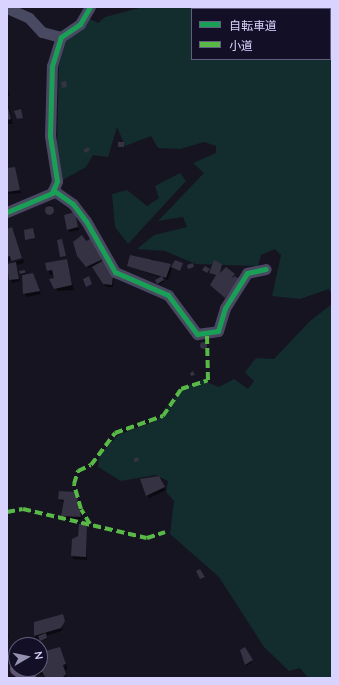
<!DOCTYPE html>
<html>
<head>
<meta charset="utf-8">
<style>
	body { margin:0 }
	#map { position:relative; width:339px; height:685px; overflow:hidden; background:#161421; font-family:Quicksand,"Noto Sans JP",sans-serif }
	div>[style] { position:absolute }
	.green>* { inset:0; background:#132c2d }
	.shadow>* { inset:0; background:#0007 }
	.building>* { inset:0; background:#343243 }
	.round { border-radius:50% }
	.minor>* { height:11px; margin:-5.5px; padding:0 5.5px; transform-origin:5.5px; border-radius:5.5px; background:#4a4962 }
	.major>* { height:14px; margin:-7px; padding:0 7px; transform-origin:7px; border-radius:7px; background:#5e5373 }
	.quiet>* { height:4px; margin-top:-2px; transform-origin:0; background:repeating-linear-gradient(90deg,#58b947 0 8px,transparent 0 12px) }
	.cycleway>* { height:5px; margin:-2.5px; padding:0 2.5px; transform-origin:2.5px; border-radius:2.5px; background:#1a9f57 }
	span { translate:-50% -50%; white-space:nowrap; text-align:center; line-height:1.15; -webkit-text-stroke:3px #130f26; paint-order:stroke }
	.frame { position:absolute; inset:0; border:8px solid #d9d4ff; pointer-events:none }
	.legend { position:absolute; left:191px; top:8px; width:140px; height:52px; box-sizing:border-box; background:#130f26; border:1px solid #625e7d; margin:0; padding:5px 7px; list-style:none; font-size:12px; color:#d9d4ff }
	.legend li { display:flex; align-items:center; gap:8px; height:20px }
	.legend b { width:20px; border:1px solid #625e7d }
	.north { position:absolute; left:8px; top:637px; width:40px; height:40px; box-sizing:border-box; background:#130f26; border:1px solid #625e7d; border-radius:50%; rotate:81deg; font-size:11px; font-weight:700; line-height:16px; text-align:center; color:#d9d4ff }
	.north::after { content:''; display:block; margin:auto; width:14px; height:18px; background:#9591b1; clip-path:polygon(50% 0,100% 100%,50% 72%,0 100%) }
</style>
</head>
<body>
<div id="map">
	<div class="green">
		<i style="clip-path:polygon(evenodd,143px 7px,332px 7px,332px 296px,329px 289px,300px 299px,272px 296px,281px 255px,275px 249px,261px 255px,258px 266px,196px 264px,165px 251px,137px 249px,154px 235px,187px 227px,183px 217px,158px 221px,204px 173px,193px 163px,216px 153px,216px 146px,204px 142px,180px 149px,158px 148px,151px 136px,125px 146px,117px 127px,108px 157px,93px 155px,86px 167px,61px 181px,57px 147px,59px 65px,67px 39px,88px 18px,98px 23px,105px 17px,143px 7px,192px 9px,330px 9px,330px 59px,192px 59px,192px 9px)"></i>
		<i style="clip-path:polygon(180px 173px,186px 181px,128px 244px,115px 227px,112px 194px,127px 190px,147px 206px,159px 198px,155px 186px)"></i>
		<i style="clip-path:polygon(332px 304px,332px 678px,308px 678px,300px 668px,289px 671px,264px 647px,219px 577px,170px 534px,174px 501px,166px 492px,168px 481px,156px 475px,121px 481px,98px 467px,99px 456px,118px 435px,156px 421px,183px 388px,201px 380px,219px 387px,234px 379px,248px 389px,254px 381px,245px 372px,256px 358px,274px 359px,310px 321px)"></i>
	</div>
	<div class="shadow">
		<i style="clip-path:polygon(7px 85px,10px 96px,7px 96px)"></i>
		<i style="clip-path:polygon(7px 103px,9px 107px,13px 124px,7px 124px)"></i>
		<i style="clip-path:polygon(14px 168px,21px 193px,8px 194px,7px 169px)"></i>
		<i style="clip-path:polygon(47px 205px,51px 205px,53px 215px,47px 215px)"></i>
		<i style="clip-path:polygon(75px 214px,79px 230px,69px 232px,68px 229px)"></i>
		<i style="clip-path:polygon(12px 228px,22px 257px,7px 262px,7px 230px)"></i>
		<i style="clip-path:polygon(82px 236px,86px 243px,93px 242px,101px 262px,114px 279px,113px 287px,106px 287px,95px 270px,99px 263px,88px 268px,75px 240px)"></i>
		<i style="clip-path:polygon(151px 258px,172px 268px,168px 280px,162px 278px,164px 282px,159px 284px,157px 280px,161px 278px,129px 266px,150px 263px)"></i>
		<i style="clip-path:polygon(23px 259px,24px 263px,17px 265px,20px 281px,12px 283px,7px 265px)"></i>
		<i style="clip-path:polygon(66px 260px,74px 290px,57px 291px,54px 275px,50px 275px,46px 264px)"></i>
		<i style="clip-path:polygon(222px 265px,217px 276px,203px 270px,211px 272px)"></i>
		<i style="clip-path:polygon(25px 272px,26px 276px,34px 277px,41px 294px,26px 297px,21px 274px)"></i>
		<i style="clip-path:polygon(202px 342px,207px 345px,206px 349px,201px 348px)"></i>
		<i style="clip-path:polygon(158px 477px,166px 490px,149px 498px,147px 495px)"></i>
		<i style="clip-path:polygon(75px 493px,82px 519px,64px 519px,64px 502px,59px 499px)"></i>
		<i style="clip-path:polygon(86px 525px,87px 560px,73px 559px,73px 540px,76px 540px,80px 527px)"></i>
		<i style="clip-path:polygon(64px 618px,62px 631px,46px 636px,47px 640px,36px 638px,35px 636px)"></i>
		<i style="clip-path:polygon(7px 633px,9px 636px,7px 644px)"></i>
		<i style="clip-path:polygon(244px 649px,252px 662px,246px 666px,241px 651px)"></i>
		<i style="clip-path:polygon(62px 653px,68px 669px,65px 670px,67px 678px,33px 674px,30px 669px,40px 669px,40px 663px)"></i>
	</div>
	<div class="building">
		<i style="clip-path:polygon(66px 81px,67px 87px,62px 88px,61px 82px)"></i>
		<i style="clip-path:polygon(7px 103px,11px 119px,7px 120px)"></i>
		<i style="clip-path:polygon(21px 109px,23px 118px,17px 119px,14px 111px)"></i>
		<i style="clip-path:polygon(118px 142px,124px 142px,124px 147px,118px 147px)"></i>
		<i style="clip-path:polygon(88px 147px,90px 150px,86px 153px,83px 150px)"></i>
		<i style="clip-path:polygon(15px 167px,20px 190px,7px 192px,7px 168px)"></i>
		<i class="round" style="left:44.5px;top:205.5px;width:9px;height:9px"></i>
		<i style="clip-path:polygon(75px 212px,78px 227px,67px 230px,64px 215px)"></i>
		<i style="clip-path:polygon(12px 227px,22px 258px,11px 261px,10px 256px,7px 257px,7px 229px)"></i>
		<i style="clip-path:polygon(33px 228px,35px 238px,25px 240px,24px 230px)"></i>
		<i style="clip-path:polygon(82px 235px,86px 241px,92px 238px,101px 254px,101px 260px,86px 267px,77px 256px,73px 242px)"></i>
		<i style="clip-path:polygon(62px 239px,66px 256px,60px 257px,57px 240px)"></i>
		<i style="clip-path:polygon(130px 255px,171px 264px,166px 278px,127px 266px)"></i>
		<i style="clip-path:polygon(67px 259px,72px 285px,54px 289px,49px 279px,54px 278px,52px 270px,47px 271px,45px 263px)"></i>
		<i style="clip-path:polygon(104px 260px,113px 275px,112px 285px,103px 284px,92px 267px)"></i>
		<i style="clip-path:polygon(175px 260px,183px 263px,180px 271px,171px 267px)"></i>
		<i style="clip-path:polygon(214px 260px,222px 264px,220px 273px,226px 267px,235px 274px,231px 278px,235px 276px,239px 279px,225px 298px,210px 285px,216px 275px,209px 273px)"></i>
		<i style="clip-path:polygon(16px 262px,19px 279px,9px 280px,7px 264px)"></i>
		<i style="clip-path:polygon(193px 263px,194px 267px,188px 269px,187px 265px)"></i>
		<i style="clip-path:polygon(205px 266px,210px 269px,207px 273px,202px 270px)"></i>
		<i style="clip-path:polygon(25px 270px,25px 273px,20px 274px,19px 271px)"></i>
		<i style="clip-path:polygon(33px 273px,40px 291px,23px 294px,22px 275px)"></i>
		<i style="clip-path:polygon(89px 276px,92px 284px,86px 287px,83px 279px)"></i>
		<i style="clip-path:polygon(162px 276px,164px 280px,157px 284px,155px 280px)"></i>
		<i class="round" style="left:199.5px;top:341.5px;width:7px;height:7px"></i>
		<i style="clip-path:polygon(193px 371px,195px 375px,191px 376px,190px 373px)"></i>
		<i style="clip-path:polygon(138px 457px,139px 461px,134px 462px,134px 458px)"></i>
		<i style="clip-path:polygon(159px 476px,165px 487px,146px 496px,140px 479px)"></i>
		<i style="clip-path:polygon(59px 491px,76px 492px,81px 517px,61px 516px,64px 500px,58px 499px)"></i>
		<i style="clip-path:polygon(79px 524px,87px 524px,86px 557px,71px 556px,72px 539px,78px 536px)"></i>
		<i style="clip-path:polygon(200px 569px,205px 577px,200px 579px,196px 571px)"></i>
		<i style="clip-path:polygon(63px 614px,65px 621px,61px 628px,34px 636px,34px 622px)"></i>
		<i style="clip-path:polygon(46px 633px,47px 638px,40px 641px,38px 636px)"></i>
		<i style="clip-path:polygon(34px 640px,40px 645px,16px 645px,15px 649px,14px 645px)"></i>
		<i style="clip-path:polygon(60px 647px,66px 664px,63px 665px,66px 674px,63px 677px,46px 678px,42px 672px,28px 670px,40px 669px,40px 662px,48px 660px,45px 651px)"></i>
		<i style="clip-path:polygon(245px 647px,253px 660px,245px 665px,240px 650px)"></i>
	</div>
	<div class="minor">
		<i style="left:7px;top:8px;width:24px;rotate:24deg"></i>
		<i style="left:29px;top:18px;width:19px;rotate:47deg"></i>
		<i style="left:42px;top:32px;width:20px;rotate:15deg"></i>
		<i style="left:53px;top:190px;width:24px;rotate:35deg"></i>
		<i style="left:73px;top:204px;width:21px;rotate:53deg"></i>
		<i style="left:86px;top:221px;width:59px;rotate:60.4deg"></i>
		<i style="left:115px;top:272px;width:58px;rotate:23.5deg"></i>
		<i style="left:168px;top:295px;width:49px;rotate:53.4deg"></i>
		<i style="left:197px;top:334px;width:21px;rotate:-8deg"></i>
		<i style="left:218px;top:331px;width:24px;rotate:-73deg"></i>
		<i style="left:225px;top:308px;width:41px;rotate:-57.8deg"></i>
		<i style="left:247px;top:273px;width:19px;rotate:-12deg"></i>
		<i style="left:7px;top:212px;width:49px;rotate:-22.9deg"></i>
		<i style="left:52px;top:193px;width:13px;rotate:-67deg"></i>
		<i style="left:57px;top:181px;width:46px;rotate:-98.8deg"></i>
		<i style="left:50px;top:136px;width:70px;rotate:-88.4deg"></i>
		<i style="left:52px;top:66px;width:30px;rotate:-73deg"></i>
		<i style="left:61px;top:37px;width:23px;rotate:-34deg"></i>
		<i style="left:80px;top:24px;width:20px;rotate:-60deg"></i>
	</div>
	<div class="major">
		<i style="left:17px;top:669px;width:15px;rotate:37deg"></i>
	</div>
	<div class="quiet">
		<i style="left:7px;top:512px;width:16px;rotate:-11deg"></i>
		<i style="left:23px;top:509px;width:127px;rotate:13.2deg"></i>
		<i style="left:147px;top:538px;width:19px;rotate:-18deg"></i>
		<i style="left:90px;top:524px;width:17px;rotate:-121deg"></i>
		<i style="left:81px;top:509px;width:26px;rotate:-106deg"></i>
		<i style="left:74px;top:484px;width:14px;rotate:-73deg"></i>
		<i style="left:78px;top:471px;width:14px;rotate:-25deg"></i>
		<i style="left:91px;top:465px;width:40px;rotate:-53deg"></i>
		<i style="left:115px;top:433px;width:51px;rotate:-19.5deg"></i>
		<i style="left:163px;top:416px;width:32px;rotate:-56deg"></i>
		<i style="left:181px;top:389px;width:28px;rotate:-18deg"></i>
		<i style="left:208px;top:380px;width:45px;rotate:-91.3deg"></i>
	</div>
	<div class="cycleway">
		<i style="left:53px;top:190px;width:24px;rotate:35deg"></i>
		<i style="left:73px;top:204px;width:21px;rotate:53deg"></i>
		<i style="left:86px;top:221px;width:59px;rotate:60.4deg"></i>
		<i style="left:115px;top:272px;width:58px;rotate:23.5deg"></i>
		<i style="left:168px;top:295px;width:49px;rotate:53.4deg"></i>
		<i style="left:197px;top:334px;width:21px;rotate:-8deg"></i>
		<i style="left:218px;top:331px;width:24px;rotate:-73deg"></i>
		<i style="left:225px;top:308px;width:41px;rotate:-57.8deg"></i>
		<i style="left:247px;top:273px;width:19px;rotate:-12deg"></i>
		<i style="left:7px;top:212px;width:49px;rotate:-22.9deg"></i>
		<i style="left:52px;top:193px;width:13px;rotate:-67deg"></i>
		<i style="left:57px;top:181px;width:46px;rotate:-98.8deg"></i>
		<i style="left:50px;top:136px;width:70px;rotate:-88.4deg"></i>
		<i style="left:52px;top:66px;width:30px;rotate:-73deg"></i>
		<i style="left:61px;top:37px;width:23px;rotate:-34deg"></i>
		<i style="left:80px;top:24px;width:20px;rotate:-60deg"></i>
	</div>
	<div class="frame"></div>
	<ul class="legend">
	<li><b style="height:5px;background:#1a9f57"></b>自転車道</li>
	<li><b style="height:5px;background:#58b947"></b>小道</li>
	</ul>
	<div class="north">N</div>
</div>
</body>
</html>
